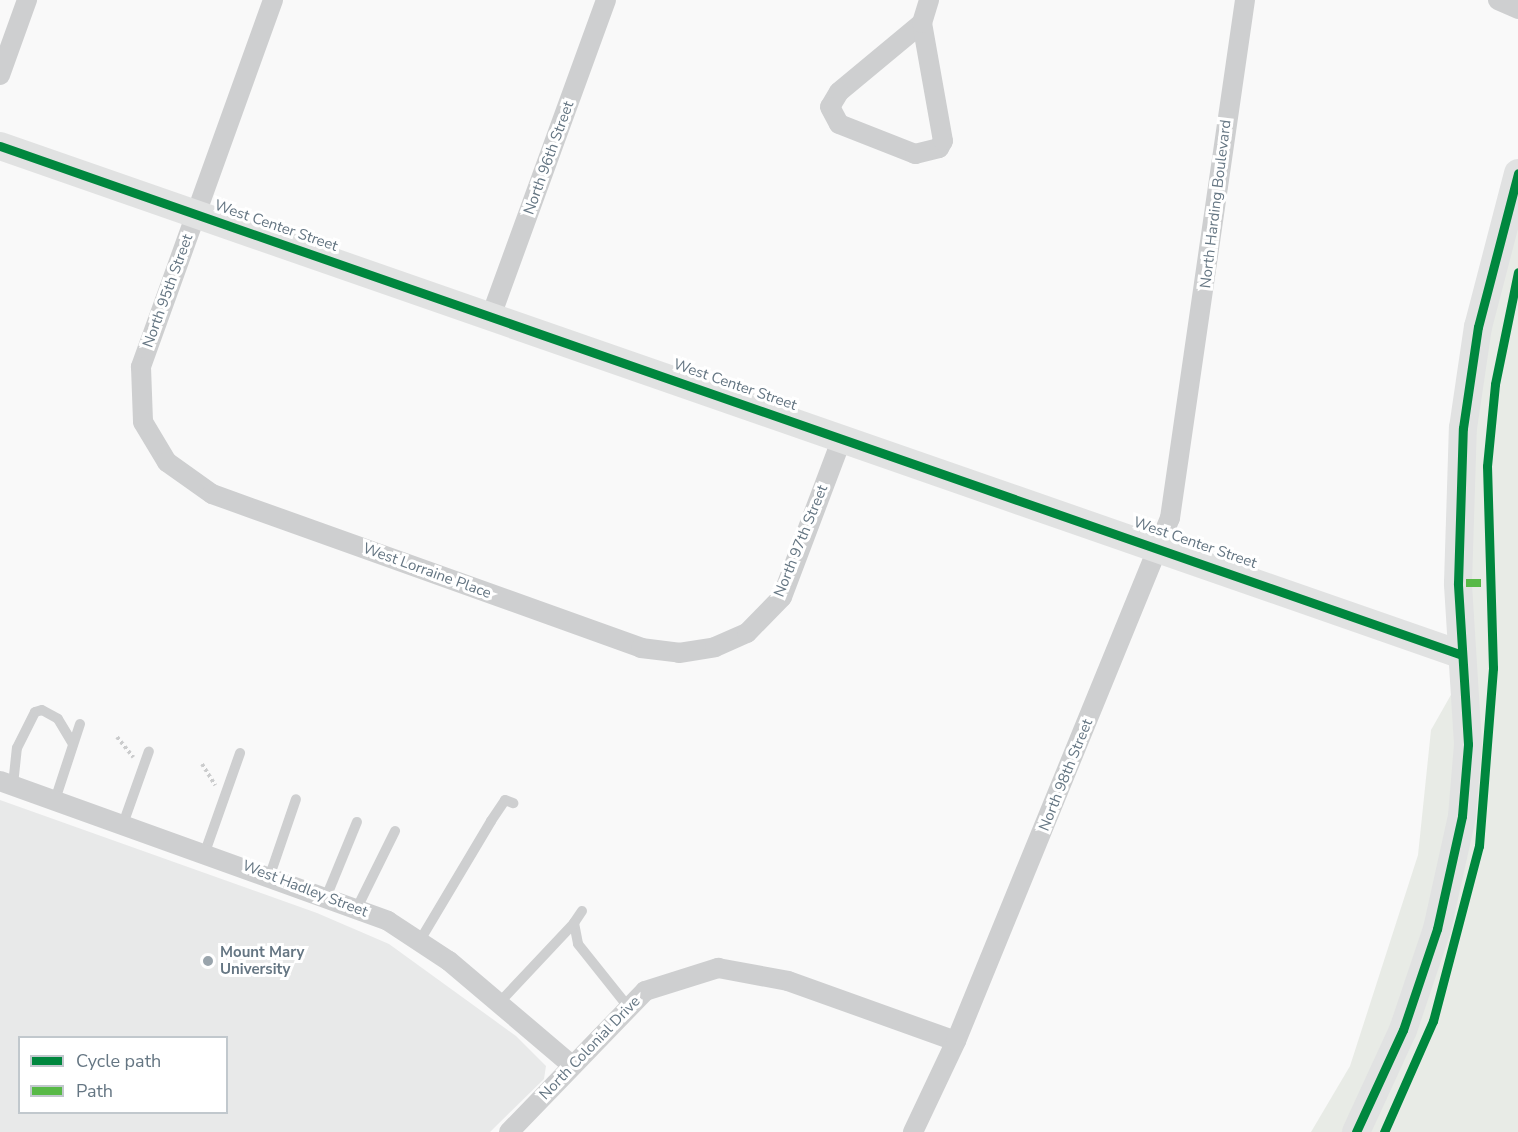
<!DOCTYPE html>
<html>
<head>
<meta charset="utf-8">
<style>
	body { margin:0 }
	#map { position:relative; width:1518px; height:1132px; overflow:hidden; background:#f9f9f9; font-family:"Nunito Sans",sans-serif }
	div>[style] { position:absolute }
	.built>* { inset:0; background:#e8e9e9 }
	.green>* { inset:0; background:#e8ebe6 }
	.path>* { height:4px; margin-top:-2px; transform-origin:0; background:repeating-linear-gradient(90deg,#cbcccd 0 3px,transparent 0 6px) }
	.lane>* { height:10px; margin:-5px; padding:0 5px; transform-origin:5px; border-radius:5px; background:#cecfd0 }
	.street>* { height:20px; margin:-10px; padding:0 10px; transform-origin:10px; border-radius:10px; background:#cecfd0 }
	.secondary>* { height:28px; margin:-14px; padding:0 14px; transform-origin:14px; border-radius:14px; background:#e1e2e2 }
	.quiet>* { height:8px; margin-top:-4px; transform-origin:0; background:repeating-linear-gradient(90deg,#58b947 0 15px,transparent 0 23px) }
	.cycleway>* { height:9px; margin:-4.5px; padding:0 4.5px; transform-origin:4.5px; border-radius:4.5px; background:#00873e }
	.dots>* { width:16px; height:16px; translate:-50% -50%; box-sizing:border-box; border:3px solid #fff; border-radius:50% }
	span { translate:-50% -50%; white-space:nowrap; text-align:center; line-height:1.15; -webkit-text-stroke:6px #fff; paint-order:stroke }
	.street-label { font-size:15px; color:#657683 }
	.poi-label { font-size:15px; color:#657683; font-weight:700 }
	.left { translate:0 -50%; text-align:left }
	.legend { position:absolute; left:18px; top:1036px; width:210px; height:78px; box-sizing:border-box; background:#fff; border:2px solid #c1c8cd; margin:0; padding:8px 10px; list-style:none; font-size:18px; color:#657683 }
	.legend li { display:flex; align-items:center; gap:12px; height:30px }
	.legend b { width:30px; border:2px solid #c1c8cd }
</style>
</head>
<body>
<div id="map">
	<div class="built">
		<i style="clip-path:polygon(evenodd,0 800px,317px 913px,389px 944px,516px 1036px,546px 1066px,544px 1079px,490px 1132px,0 1132px,0 800px,20px 1038px,226px 1038px,226px 1112px,20px 1112px,20px 1038px)"></i>
	</div>
	<div class="green">
		<i style="clip-path:polygon(1518px 173px,1518px 1132px,1311px 1132px,1350px 1066px,1418px 855px,1431px 730px,1452px 693px,1461px 498px)"></i>
	</div>
	<div class="path">
		<i style="left:117px;top:737px;width:26px;rotate:51deg"></i>
		<i style="left:202px;top:764px;width:25px;rotate:58deg"></i>
	</div>
	<div class="lane">
		<i style="left:13px;top:785px;width:37px;rotate:-84deg"></i>
		<i style="left:17px;top:748px;width:40px;rotate:-63.4deg"></i>
		<i style="left:35px;top:712px;width:7px;rotate:-16deg"></i>
		<i style="left:42px;top:710px;width:18px;rotate:29deg"></i>
		<i style="left:58px;top:719px;width:29px;rotate:59deg"></i>
		<i style="left:55px;top:800px;width:80px;rotate:-71.8deg"></i>
		<i style="left:123px;top:824px;width:77px;rotate:-70.4deg"></i>
		<i style="left:205px;top:852px;width:105px;rotate:-70.5deg"></i>
		<i style="left:270px;top:875px;width:80px;rotate:-71.1deg"></i>
		<i style="left:327px;top:895px;width:79px;rotate:-67.7deg"></i>
		<i style="left:357px;top:908px;width:86px;rotate:-63.7deg"></i>
		<i style="left:582px;top:911px;width:14px;rotate:124deg"></i>
		<i style="left:574px;top:923px;width:21px;rotate:79deg"></i>
		<i style="left:578px;top:944px;width:82px;rotate:51.4deg"></i>
		<i style="left:419px;top:942px;width:141px;rotate:-59.2deg"></i>
		<i style="left:491px;top:821px;width:25px;rotate:-56deg"></i>
		<i style="left:505px;top:800px;width:9px;rotate:21deg"></i>
		<i style="left:499px;top:1003px;width:110px;rotate:-46.8deg"></i>
	</div>
	<div class="street">
		<i style="left:273px;top:0;width:390px;rotate:109.8deg"></i>
		<i style="left:141px;top:367px;width:55px;rotate:87.9deg"></i>
		<i style="left:143px;top:422px;width:47px;rotate:59deg"></i>
		<i style="left:167px;top:462px;width:55px;rotate:35.4deg"></i>
		<i style="left:212px;top:494px;width:456px;rotate:19.7deg"></i>
		<i style="left:641px;top:648px;width:38px;rotate:7deg"></i>
		<i style="left:679px;top:653px;width:36px;rotate:-9deg"></i>
		<i style="left:715px;top:647px;width:35px;rotate:-24deg"></i>
		<i style="left:747px;top:633px;width:50px;rotate:-45.8deg"></i>
		<i style="left:782px;top:597px;width:170px;rotate:-69.3deg"></i>
		<i style="left:1498px;top:0;width:22px;rotate:24deg"></i>
		<i style="left:922px;top:23px;width:108px;rotate:140.3deg"></i>
		<i style="left:839px;top:92px;width:17px;rotate:121deg"></i>
		<i style="left:830px;top:107px;width:19px;rotate:62deg"></i>
		<i style="left:839px;top:124px;width:82px;rotate:21.5deg"></i>
		<i style="left:915px;top:154px;width:25px;rotate:-14deg"></i>
		<i style="left:939px;top:148px;width:8px;rotate:-60deg"></i>
		<i style="left:943px;top:141px;width:120px;rotate:-100.1deg"></i>
		<i style="left:922px;top:23px;width:24px;rotate:-73deg"></i>
		<i style="left:0;top:75px;width:80px;rotate:-70.2deg"></i>
		<i style="left:491px;top:316px;width:336px;rotate:-70deg"></i>
		<i style="left:0;top:781px;width:412px;rotate:19.8deg"></i>
		<i style="left:388px;top:921px;width:73px;rotate:33.3deg"></i>
		<i style="left:449px;top:961px;width:162px;rotate:40.3deg"></i>
		<i style="left:509px;top:1132px;width:196px;rotate:-46deg"></i>
		<i style="left:645px;top:991px;width:77px;rotate:-17.5deg"></i>
		<i style="left:718px;top:968px;width:71px;rotate:10.5deg"></i>
		<i style="left:788px;top:981px;width:178px;rotate:19.7deg"></i>
		<i style="left:913px;top:1132px;width:101px;rotate:-64.7deg"></i>
		<i style="left:956px;top:1041px;width:565px;rotate:-67.75deg"></i>
		<i style="left:1170px;top:518px;width:523px;rotate:-81.76deg"></i>
	</div>
	<div class="secondary">
		<i style="left:0;top:146px;width:1546px;rotate:19.19deg"></i>
		<i style="left:1356px;top:1132px;width:112px;rotate:-65.3deg"></i>
		<i style="left:1403px;top:1030px;width:107px;rotate:-71.4deg"></i>
		<i style="left:1437px;top:929px;width:116px;rotate:-77.5deg"></i>
		<i style="left:1462px;top:816px;width:72px;rotate:-85.2deg"></i>
		<i style="left:1468px;top:744px;width:161px;rotate:-93.6deg"></i>
		<i style="left:1458px;top:583px;width:155px;rotate:-88.2deg"></i>
		<i style="left:1463px;top:428px;width:102px;rotate:-81.6deg"></i>
		<i style="left:1478px;top:327px;width:159px;rotate:-75.4deg"></i>
	</div>
	<div class="quiet">
		<i style="left:1466px;top:583px;width:26px"></i>
	</div>
	<div class="cycleway">
		<i style="left:0;top:146px;width:1546px;rotate:19.19deg"></i>
		<i style="left:1356px;top:1132px;width:112px;rotate:-65.3deg"></i>
		<i style="left:1403px;top:1030px;width:107px;rotate:-71.4deg"></i>
		<i style="left:1437px;top:929px;width:116px;rotate:-77.5deg"></i>
		<i style="left:1462px;top:816px;width:72px;rotate:-85.2deg"></i>
		<i style="left:1468px;top:744px;width:161px;rotate:-93.6deg"></i>
		<i style="left:1458px;top:583px;width:155px;rotate:-88.2deg"></i>
		<i style="left:1463px;top:428px;width:102px;rotate:-81.6deg"></i>
		<i style="left:1478px;top:327px;width:159px;rotate:-75.4deg"></i>
		<i style="left:1384px;top:1132px;width:121px;rotate:-66.2deg"></i>
		<i style="left:1433px;top:1021px;width:181px;rotate:-75.3deg"></i>
		<i style="left:1479px;top:846px;width:179px;rotate:-85.5deg"></i>
		<i style="left:1493px;top:668px;width:202px;rotate:-91.7deg"></i>
		<i style="left:1487px;top:466px;width:82px;rotate:-84.4deg"></i>
		<i style="left:1495px;top:384px;width:114px;rotate:-78.4deg"></i>
	</div>
	<div class="dots">
		<i style="left:208px;top:961px;background:#99a4ac"></i>
	</div>
	<div class="street-label">
		<span style="left:549px;top:158px;rotate:-70deg">North 96th Street</span>
		<span style="left:1216px;top:204px;rotate:-83deg">North Harding Boulevard</span>
		<span style="left:276px;top:226px;rotate:19deg">West Center Street</span>
		<span style="left:168px;top:291px;rotate:-70deg">North 95th Street</span>
		<span style="left:735px;top:385px;rotate:19deg">West Center Street</span>
		<span style="left:801px;top:541px;rotate:-68deg">North 97th Street</span>
		<span style="left:1195px;top:543px;rotate:19deg">West Center Street</span>
		<span style="left:427px;top:571px;rotate:20deg">West Lorraine Place</span>
		<span style="left:1066px;top:775px;rotate:-68deg">North 98th Street</span>
		<span style="left:305px;top:889px;rotate:21deg">West Hadley Street</span>
		<span style="left:590px;top:1048px;rotate:-46deg">North Colonial Drive</span>
	</div>
	<div class="poi-label">
		<span class="left" style="left:220px;top:961px">Mount Mary<br>University</span>
	</div>
	<ul class="legend">
	<li><b style="height:8px;background:#00873e"></b>Cycle path</li>
	<li><b style="height:8px;background:#58b947"></b>Path</li>
	</ul>
</div>
</body>
</html>
